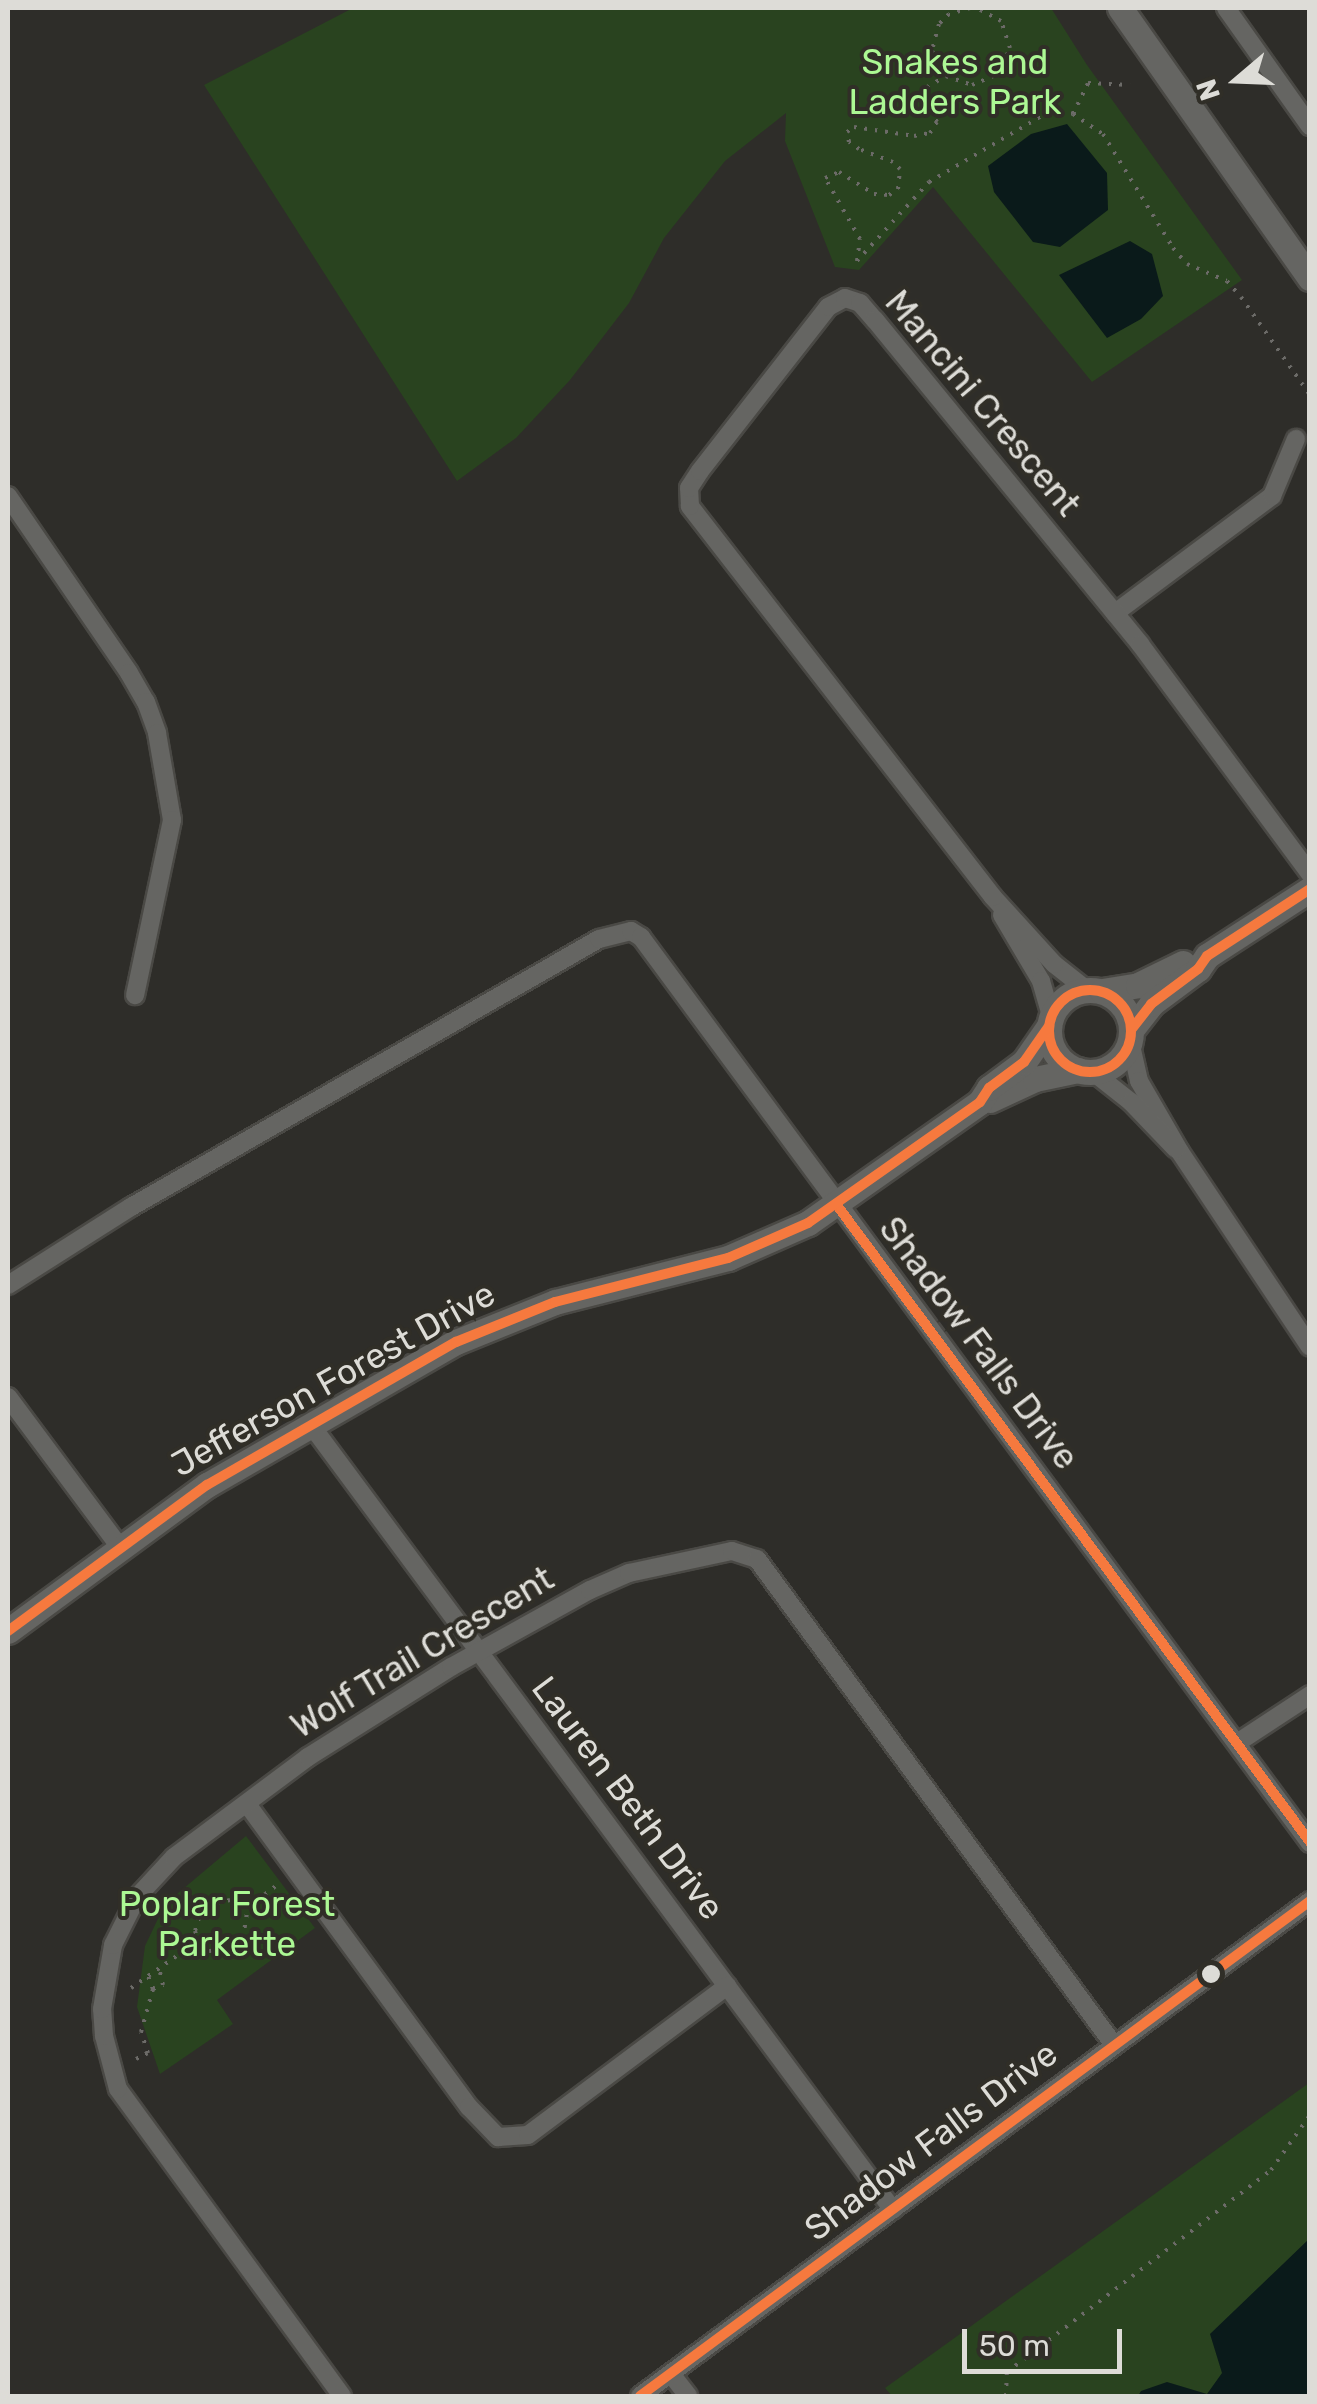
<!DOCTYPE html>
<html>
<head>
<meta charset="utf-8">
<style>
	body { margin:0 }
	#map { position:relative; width:1317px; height:2404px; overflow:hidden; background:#2e2d29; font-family:Rubik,sans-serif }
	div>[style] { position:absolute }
	.green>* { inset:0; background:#29431f }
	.water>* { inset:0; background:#0a1a1a }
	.path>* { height:4px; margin-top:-2px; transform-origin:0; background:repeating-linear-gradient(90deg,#6c6b68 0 2.5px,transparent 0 10.5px) }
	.roads { filter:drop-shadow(2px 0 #4a4945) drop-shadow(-2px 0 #4a4945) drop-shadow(0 2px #4a4945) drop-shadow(0 -2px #4a4945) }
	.street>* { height:18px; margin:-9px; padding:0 9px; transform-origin:9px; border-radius:9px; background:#656562 }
	.secondary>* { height:25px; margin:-12.5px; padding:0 12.5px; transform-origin:12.5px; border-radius:12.5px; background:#656562 }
	.secondary>.ring { margin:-12.5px; padding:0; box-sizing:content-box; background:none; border:25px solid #656562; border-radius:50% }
	.bus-1>* { height:10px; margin:-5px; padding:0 5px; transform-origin:5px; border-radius:5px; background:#f6793e }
	.bus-1>.ring { margin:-5px; padding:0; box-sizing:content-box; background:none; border:10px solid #f6793e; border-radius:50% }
	.dots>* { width:28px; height:28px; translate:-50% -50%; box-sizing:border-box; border:5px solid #302e27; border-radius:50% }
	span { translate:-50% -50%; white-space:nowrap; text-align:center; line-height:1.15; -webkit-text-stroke:8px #302e27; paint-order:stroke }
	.park-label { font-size:35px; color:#acf894 }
	.street-label { font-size:35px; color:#dddcd7 }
	.frame { position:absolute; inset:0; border:10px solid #dddcd7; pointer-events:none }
	.north { position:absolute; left:1187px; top:30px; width:100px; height:100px; -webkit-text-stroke:8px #302e27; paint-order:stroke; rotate:251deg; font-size:28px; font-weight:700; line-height:40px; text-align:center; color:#dddcd7 }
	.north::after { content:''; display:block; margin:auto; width:35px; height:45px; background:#dddcd7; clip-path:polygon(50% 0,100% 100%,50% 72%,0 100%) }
	.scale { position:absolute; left:962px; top:2329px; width:160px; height:45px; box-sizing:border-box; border:5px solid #dddcd7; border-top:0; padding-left:12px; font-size:30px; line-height:35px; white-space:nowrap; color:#dddcd7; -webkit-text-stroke:8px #302e27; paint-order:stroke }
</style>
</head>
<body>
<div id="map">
	<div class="green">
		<i style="clip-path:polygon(353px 8px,1051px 8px,1087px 65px,1242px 280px,1092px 382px,933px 187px,859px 270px,835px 267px,785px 141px,786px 113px,725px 161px,664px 238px,629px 303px,570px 380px,516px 438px,457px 481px,204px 85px)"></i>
		<i style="clip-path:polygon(246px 1836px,315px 1928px,217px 2000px,233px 2024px,160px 2074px,137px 2007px,145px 1946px,165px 1904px)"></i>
		<i style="clip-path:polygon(1309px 2083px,1309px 2396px,892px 2396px,885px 2388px)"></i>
	</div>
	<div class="water">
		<i style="clip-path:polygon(1067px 124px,1107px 173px,1108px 210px,1060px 247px,1033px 242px,994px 192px,988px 166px,1031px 134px)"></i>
		<i style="clip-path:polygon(1130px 241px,1152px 254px,1163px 296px,1141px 319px,1107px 338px,1059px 275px)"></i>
		<i style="clip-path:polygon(1309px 2239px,1309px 2396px,1138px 2396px,1141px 2391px,1167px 2382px,1207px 2394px,1222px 2373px,1210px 2334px)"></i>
	</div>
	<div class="path">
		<i style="left:970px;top:8px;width:22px;rotate:164deg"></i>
		<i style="left:949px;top:14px;width:14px;rotate:135deg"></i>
		<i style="left:939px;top:24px;width:28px;rotate:105deg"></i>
		<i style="left:932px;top:51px;width:29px;rotate:61deg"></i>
		<i style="left:946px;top:76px;width:28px;rotate:19deg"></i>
		<i style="left:972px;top:85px;width:28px;rotate:-23deg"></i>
		<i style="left:998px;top:74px;width:29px;rotate:-65deg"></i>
		<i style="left:1010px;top:48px;width:28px;rotate:-108deg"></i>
		<i style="left:1001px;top:21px;width:27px;rotate:-152deg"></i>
		<i style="left:1073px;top:114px;width:36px;rotate:34deg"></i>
		<i style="left:1103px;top:134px;width:134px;rotate:58.4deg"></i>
		<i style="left:1173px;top:248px;width:21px;rotate:49deg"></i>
		<i style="left:1187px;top:264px;width:43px;rotate:23deg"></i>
		<i style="left:1227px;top:281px;width:21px;rotate:49deg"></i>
		<i style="left:1241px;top:297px;width:120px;rotate:54.9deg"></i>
		<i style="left:857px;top:261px;width:22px;rotate:-82deg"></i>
		<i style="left:860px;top:239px;width:70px;rotate:-119.8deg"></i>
		<i style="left:825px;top:178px;width:15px;rotate:-23deg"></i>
		<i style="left:839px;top:172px;width:41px;rotate:32.2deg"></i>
		<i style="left:874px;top:194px;width:15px;rotate:4deg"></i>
		<i style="left:889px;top:195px;width:11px;rotate:-34deg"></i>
		<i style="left:898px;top:189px;width:20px;rotate:-84deg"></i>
		<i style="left:900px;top:169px;width:10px;rotate:-135deg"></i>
		<i style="left:893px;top:162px;width:36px;rotate:-159deg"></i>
		<i style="left:859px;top:149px;width:12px;rotate:-145deg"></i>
		<i style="left:849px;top:142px;width:10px;rotate:-101deg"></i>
		<i style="left:847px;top:132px;width:9px;rotate:-36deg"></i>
		<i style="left:854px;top:127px;width:61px;rotate:8.5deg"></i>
		<i style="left:914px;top:136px;width:16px;rotate:-11deg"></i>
		<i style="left:930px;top:133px;width:13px;rotate:-58deg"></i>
		<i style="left:937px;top:122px;width:26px;rotate:-119deg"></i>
		<i style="left:924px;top:99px;width:12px;rotate:-76deg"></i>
		<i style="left:927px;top:87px;width:22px;rotate:-30deg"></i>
		<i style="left:857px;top:261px;width:107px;rotate:-47.7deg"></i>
		<i style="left:929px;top:182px;width:140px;rotate:-30.4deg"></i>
		<i style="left:1050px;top:111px;width:23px;rotate:7deg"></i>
		<i style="left:1073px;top:114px;width:34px;rotate:-64deg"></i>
		<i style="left:1088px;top:83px;width:42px;rotate:2.7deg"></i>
		<i style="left:248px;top:1907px;width:35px;rotate:-37deg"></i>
		<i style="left:131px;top:1988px;width:82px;rotate:-35deg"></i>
		<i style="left:198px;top:1941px;width:15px;rotate:42deg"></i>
		<i style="left:209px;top:1951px;width:15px;rotate:-4deg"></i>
		<i style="left:224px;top:1950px;width:22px;rotate:-32deg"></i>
		<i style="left:243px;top:1938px;width:31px;rotate:-81deg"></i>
		<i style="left:248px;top:1907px;width:19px;rotate:-159deg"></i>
		<i style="left:230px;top:1900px;width:17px;rotate:167deg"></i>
		<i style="left:213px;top:1904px;width:20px;rotate:135deg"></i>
		<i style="left:199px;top:1918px;width:14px;rotate:107deg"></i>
		<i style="left:195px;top:1931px;width:10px;rotate:73deg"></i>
		<i style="left:153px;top:1989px;width:11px;rotate:-22deg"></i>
		<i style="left:163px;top:1985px;width:17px;rotate:-103deg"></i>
		<i style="left:136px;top:2059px;width:13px;rotate:-27deg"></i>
		<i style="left:148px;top:2053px;width:22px;rotate:-108deg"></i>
		<i style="left:141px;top:2032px;width:45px;rotate:-74.4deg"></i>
		<i style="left:153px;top:1989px;width:14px;rotate:-111deg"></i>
		<i style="left:1006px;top:2396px;width:24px;rotate:-88deg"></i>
		<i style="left:1007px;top:2372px;width:332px;rotate:-37.4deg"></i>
		<i style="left:1271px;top:2170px;width:67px;rotate:-54.7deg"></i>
	</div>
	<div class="roads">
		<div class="street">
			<i style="left:1226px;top:8px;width:145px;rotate:54.6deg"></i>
			<i style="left:8px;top:496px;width:214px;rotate:55.6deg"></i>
			<i style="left:129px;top:673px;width:34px;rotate:60deg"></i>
			<i style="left:146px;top:702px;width:33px;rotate:70deg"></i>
			<i style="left:157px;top:733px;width:88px;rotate:80.2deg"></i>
			<i style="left:172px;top:820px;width:179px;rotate:101.9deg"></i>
			<i style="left:1115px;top:613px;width:196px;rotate:-36.7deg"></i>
			<i style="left:1272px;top:496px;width:62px;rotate:-67.2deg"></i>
			<i style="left:1002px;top:915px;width:77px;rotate:59.4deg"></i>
			<i style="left:1041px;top:981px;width:36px;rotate:74deg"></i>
			<i style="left:1087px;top:990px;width:42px;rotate:-141.8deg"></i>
			<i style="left:1054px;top:964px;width:91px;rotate:-132.3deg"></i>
			<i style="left:993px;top:897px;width:495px;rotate:-127.8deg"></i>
			<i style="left:690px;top:506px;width:18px;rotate:-93deg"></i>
			<i style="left:689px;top:488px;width:20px;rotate:-57deg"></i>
			<i style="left:700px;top:471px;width:208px;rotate:-52deg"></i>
			<i style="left:828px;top:307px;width:19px;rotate:-28deg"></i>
			<i style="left:845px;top:298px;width:16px;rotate:18deg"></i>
			<i style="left:860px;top:303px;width:23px;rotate:49deg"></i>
			<i style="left:875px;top:320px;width:419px;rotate:50.7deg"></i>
			<i style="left:1140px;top:644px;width:286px;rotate:53.5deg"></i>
			<i style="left:1130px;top:1041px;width:41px;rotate:77.3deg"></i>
			<i style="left:1139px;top:1081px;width:82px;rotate:60deg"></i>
			<i style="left:1180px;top:1152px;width:234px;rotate:56.3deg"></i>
			<i style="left:1093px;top:1072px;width:48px;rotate:38.3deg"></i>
			<i style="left:1131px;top:1102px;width:65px;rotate:46.2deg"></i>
			<i style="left:8px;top:1285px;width:146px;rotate:-32.4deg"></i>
			<i style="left:131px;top:1207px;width:539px;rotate:-29.8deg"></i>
			<i style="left:599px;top:939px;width:33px;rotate:-14deg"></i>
			<i style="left:631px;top:931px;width:12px;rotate:31deg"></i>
			<i style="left:641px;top:937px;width:1126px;rotate:53.56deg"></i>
			<i style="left:8px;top:1397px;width:186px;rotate:53.3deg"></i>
			<i style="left:311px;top:1425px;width:977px;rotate:53.45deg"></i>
			<i style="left:1237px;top:1743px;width:87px;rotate:-33.3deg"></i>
			<i style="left:247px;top:1804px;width:376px;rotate:53.8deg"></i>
			<i style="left:469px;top:2107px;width:42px;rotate:46deg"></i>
			<i style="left:498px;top:2137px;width:30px;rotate:-4deg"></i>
			<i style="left:528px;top:2135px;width:249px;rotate:-36.8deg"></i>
			<i style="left:671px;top:2374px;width:28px;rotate:52deg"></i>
			<i style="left:342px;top:2396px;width:380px;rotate:-126.1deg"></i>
			<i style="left:118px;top:2089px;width:55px;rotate:-104.8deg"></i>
			<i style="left:104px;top:2036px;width:27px;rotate:-94deg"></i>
			<i style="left:102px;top:2009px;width:65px;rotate:-80.2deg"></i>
			<i style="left:113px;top:1945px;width:54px;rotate:-63.4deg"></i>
			<i style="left:137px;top:1897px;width:54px;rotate:-47.2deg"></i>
			<i style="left:174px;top:1857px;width:167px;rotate:-36.7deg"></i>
			<i style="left:308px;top:1757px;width:169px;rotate:-32.2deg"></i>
			<i style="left:451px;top:1667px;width:159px;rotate:-29deg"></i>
			<i style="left:590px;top:1590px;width:43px;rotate:-23.6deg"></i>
			<i style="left:629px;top:1573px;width:105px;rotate:-12.1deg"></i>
			<i style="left:732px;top:1551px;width:26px;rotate:18deg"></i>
			<i style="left:757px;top:1559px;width:603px;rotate:53.7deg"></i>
			<i style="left:640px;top:2396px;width:833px;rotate:-36.46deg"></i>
		</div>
		<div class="secondary">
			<i style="left:1120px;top:8px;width:330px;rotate:54.9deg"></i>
			<i class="ring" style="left:1049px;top:990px;width:57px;height:57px"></i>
			<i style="left:1102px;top:991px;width:36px;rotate:-9deg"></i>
			<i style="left:1138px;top:985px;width:50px;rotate:-26.1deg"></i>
			<i style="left:1131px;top:1030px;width:33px;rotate:-52deg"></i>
			<i style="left:1151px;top:1004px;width:59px;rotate:-36.7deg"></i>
			<i style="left:1198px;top:969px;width:16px;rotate:-55deg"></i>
			<i style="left:1207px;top:956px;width:123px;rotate:-33deg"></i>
			<i style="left:990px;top:1100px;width:50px;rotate:-25deg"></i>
			<i style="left:1035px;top:1079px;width:44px;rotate:-11.8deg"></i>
			<i style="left:8px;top:1631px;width:247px;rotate:-36.3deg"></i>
			<i style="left:207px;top:1485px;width:287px;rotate:-29.9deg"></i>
			<i style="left:456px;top:1342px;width:107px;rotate:-22deg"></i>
			<i style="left:555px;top:1302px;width:179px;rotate:-14.3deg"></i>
			<i style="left:728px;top:1258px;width:87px;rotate:-23.6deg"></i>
			<i style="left:808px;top:1223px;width:210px;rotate:-35.1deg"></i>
			<i style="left:980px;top:1102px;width:17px;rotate:-57deg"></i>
			<i style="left:989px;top:1088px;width:44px;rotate:-36.6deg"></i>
			<i style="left:1024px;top:1062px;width:44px;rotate:-55.2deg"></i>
		</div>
	</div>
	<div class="bus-1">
		<i class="ring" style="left:1049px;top:990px;width:72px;height:72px"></i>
		<i style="left:1131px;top:1030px;width:33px;rotate:-52deg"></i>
		<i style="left:1151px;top:1004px;width:59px;rotate:-36.7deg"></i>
		<i style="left:1198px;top:969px;width:16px;rotate:-55deg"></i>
		<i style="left:1207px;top:956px;width:123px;rotate:-33deg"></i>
		<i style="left:836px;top:1204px;width:795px;rotate:53.39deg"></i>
		<i style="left:8px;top:1631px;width:247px;rotate:-36.3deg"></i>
		<i style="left:207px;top:1485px;width:287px;rotate:-29.9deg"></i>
		<i style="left:456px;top:1342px;width:107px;rotate:-22deg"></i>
		<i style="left:555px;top:1302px;width:179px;rotate:-14.3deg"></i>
		<i style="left:728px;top:1258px;width:87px;rotate:-23.6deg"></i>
		<i style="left:808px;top:1223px;width:210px;rotate:-35.1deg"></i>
		<i style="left:980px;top:1102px;width:17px;rotate:-57deg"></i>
		<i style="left:989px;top:1088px;width:44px;rotate:-36.6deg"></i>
		<i style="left:1024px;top:1062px;width:44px;rotate:-55.2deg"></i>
		<i style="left:640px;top:2396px;width:833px;rotate:-36.46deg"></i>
	</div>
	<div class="dots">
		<i style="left:1211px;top:1974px;background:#dddcd7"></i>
	</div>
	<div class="park-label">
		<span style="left:955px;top:82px">Snakes and<br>Ladders Park</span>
		<span style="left:227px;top:1924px">Poplar Forest<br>Parkette</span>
	</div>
	<div class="street-label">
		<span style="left:983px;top:403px;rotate:50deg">Mancini Crescent</span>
		<span style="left:979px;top:1343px;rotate:53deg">Shadow Falls Drive</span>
		<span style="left:333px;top:1379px;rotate:-29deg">Jefferson Forest Drive</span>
		<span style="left:422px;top:1652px;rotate:-31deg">Wolf Trail Crescent</span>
		<span style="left:628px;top:1798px;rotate:53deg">Lauren Beth Drive</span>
		<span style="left:931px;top:2141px;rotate:-37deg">Shadow Falls Drive</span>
	</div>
	<div class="frame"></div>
	<div class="north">N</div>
	<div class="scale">50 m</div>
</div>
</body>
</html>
